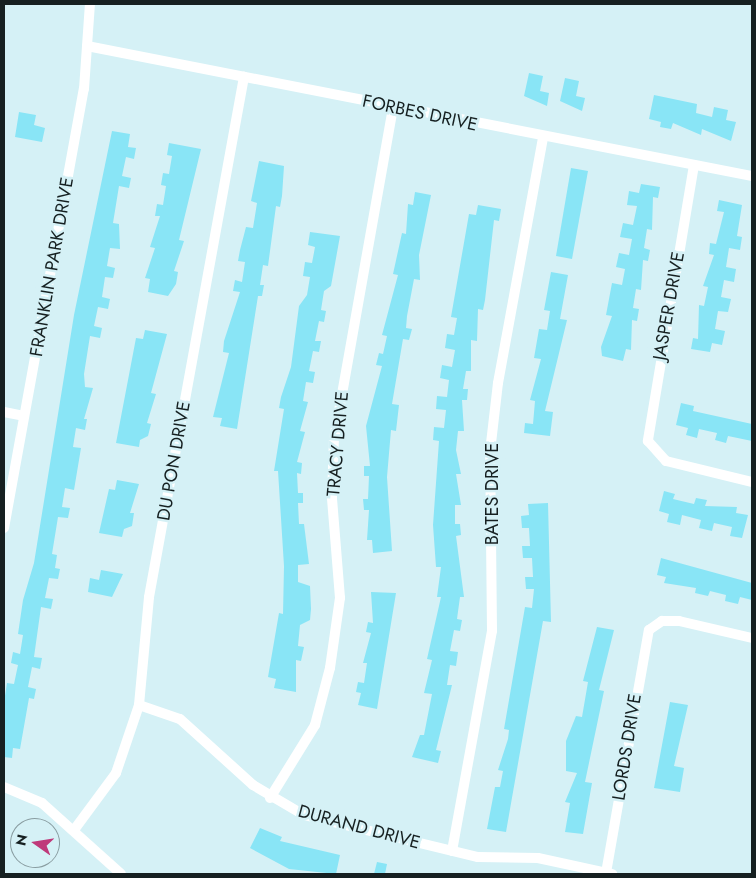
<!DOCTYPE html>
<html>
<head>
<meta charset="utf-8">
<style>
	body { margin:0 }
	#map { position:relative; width:756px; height:878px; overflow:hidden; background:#d5f1f6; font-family:Jost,sans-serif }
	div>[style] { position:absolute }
	.building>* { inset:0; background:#89e5f6 }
	.minor>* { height:10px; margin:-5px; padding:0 5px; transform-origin:5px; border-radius:5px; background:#fff }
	span { translate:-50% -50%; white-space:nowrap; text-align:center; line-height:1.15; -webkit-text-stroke:5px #d5f1f6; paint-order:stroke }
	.street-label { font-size:18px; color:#162021 }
	.frame { position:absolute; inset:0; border:5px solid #162021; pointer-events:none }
	.north { position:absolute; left:10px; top:818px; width:50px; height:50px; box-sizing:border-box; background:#d5f1f6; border:1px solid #899da1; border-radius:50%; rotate:283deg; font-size:14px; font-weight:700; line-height:20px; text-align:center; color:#162021 }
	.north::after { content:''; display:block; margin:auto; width:18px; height:22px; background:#bf397a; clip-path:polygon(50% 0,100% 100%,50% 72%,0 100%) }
</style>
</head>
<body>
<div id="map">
	<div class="building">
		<i style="clip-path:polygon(529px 73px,543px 76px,540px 91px,549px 93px,547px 106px,524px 96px)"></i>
		<i style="clip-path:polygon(565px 78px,579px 81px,576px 96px,585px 98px,582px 111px,560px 101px)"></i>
		<i style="clip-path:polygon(654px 95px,697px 104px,696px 113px,712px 117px,714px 107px,728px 110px,726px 120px,736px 122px,731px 141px,702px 129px,701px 135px,673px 123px,671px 129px,660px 127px,661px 122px,649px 119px)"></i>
		<i style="clip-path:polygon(19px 112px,36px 115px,34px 125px,45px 128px,42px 142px,15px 137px)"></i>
		<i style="clip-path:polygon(112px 131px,130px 134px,128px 147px,136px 148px,134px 159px,126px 157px,122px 176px,131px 178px,129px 188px,119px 186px,113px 223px,119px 224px,120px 249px,110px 248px,107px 266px,115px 268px,113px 278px,105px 277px,102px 297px,110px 299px,108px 309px,98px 307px,94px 326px,102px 328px,100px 338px,90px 336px,84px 374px,85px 387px,93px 388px,84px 419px,87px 419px,85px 430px,76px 428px,73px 447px,81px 448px,74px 490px,65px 488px,62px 507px,70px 508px,68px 518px,58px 517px,52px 554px,57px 555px,55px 568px,60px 569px,58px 579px,49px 578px,45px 598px,53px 599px,51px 609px,41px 607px,34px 657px,42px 658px,40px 669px,32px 667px,28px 687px,36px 689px,34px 699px,29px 698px,20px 749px,13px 748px,12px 758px,4px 757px,4px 702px,7px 683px,14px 684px,18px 665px,11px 663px,13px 652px,20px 654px,23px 635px,18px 634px,23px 600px,34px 563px,74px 315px)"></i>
		<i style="clip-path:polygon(169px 143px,201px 149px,179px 240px,184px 241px,174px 271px,178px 272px,176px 284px,168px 296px,148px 292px,150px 279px,145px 278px,155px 248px,150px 247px,160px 216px,155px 216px,157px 204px,163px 205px,166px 186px,161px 185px,163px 173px,169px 174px,172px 156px,167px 155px)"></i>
		<i style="clip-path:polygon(259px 161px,284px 166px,282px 196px,280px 207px,276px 206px,268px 266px,263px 265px,260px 285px,264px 285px,262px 296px,258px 296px,237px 429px,220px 426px,222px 418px,213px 417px,229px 353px,223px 352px,224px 341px,240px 292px,233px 291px,235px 280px,242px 282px,245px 262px,238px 261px,240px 250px,246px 227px,253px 228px,257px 203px,251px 201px)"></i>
		<i style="clip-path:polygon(571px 168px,588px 171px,572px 259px,556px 256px)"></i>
		<i style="clip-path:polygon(641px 184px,660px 187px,658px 198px,653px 197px,652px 230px,647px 229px,644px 248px,650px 250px,648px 261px,643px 260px,641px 290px,636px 289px,633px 308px,639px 309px,637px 321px,632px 320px,631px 350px,626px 349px,623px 361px,602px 356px,601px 347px,612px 316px,606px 315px,612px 283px,622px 285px,625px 269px,616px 267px,619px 253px,629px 255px,632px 239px,620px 237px,623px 223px,633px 225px,637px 206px,627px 205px,629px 191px,639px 193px)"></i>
		<i style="clip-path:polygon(415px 192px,431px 195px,419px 255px,420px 280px,414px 279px,407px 316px,406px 328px,412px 329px,409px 340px,403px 339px,392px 404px,399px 405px,396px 431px,391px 430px,387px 477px,392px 551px,373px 553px,372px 540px,367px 540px,369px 510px,364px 510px,363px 499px,368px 499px,369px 476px,364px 476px,364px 466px,370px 466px,366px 426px,382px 366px,376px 365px,379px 353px,383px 354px,387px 336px,382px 335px,398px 275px,393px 274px,402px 233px,406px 234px,408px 204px,413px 205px)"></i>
		<i style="clip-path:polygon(719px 200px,742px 205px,737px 236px,742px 237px,740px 250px,729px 248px,726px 267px,736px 269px,734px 282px,724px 280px,721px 297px,731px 299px,728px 312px,718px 311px,715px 329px,725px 331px,722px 345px,712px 343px,710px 352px,691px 349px,693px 338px,698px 339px,699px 305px,704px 306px,708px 287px,703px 286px,714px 255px,709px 254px,710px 243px,716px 244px,724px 212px,717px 211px)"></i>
		<i style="clip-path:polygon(478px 205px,501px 209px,499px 221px,494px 220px,485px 300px,483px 310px,478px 309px,477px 341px,471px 340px,471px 371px,466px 371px,463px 389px,468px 389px,467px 400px,462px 400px,464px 431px,458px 431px,456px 450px,461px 474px,456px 474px,461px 505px,455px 505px,455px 524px,460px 524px,461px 535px,456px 536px,464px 597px,460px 597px,457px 619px,462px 620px,460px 631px,454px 630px,450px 651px,458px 652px,456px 666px,450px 665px,447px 685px,452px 685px,436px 750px,441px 751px,438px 763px,412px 757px,420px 735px,424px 735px,432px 694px,424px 693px,432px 660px,427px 659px,441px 597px,437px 597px,441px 567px,436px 567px,433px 525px,439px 441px,433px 440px,434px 427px,444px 428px,446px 410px,436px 409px,437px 396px,447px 397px,449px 380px,440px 378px,442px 365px,452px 367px,455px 350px,445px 348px,447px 334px,454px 335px,457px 318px,451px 317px,469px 214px,476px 215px)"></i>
		<i style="clip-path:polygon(310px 232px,340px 236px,331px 286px,324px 291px,321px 310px,326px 311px,324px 322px,319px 321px,315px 341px,321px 341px,319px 352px,313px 351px,309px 371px,315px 372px,313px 383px,306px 382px,303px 401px,308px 402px,300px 431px,305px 432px,297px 462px,302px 463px,301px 474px,297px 473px,298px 493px,303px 493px,303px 503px,298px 503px,299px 524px,304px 524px,309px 564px,298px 565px,298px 582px,310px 586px,311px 609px,310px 620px,300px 625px,298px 646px,304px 647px,301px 661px,296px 660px,296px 692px,274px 688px,276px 679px,268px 677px,279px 613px,283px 614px,284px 566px,278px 471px,274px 471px,284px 409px,279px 408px,281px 397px,291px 367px,299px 306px,307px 295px,310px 277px,303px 276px,305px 262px,312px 263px,315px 247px,308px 245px)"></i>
		<i style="clip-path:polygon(551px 272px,568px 275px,560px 319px,567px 320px,545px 411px,553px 412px,550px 436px,524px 433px,525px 423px,533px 424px,535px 401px,530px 400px,541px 359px,534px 358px,539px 329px,547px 330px,550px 311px,544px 310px)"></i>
		<i style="clip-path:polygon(145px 330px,167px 334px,151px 393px,156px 394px,147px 423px,151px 424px,148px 436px,140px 440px,139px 447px,116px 443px,136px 338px,143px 339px)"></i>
		<i style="clip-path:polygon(681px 403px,694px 406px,693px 411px,752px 424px,752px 441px,728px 436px,726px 443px,715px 440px,717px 433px,699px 429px,697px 438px,686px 435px,688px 428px,676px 425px)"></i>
		<i style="clip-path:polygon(117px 480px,139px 484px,130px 513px,134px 513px,132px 526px,124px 529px,122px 537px,99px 533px,109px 489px,115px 490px)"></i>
		<i style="clip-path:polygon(664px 491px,675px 494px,673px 499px,694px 504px,696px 498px,707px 500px,705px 506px,737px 507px,736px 513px,748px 515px,742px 538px,730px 536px,732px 527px,714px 523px,712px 531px,699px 528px,701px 520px,682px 515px,680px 525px,667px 522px,669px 514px,659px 511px)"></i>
		<i style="clip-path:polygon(548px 503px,551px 622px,543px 621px,506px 832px,487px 829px,495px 787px,500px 787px,503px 771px,498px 770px,508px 739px,509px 730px,504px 729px,525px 607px,532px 608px,534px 589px,526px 589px,525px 577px,533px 577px,532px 558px,523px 558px,522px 546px,530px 546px,529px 528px,522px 528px,521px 516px,529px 515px,528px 504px)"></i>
		<i style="clip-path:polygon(661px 558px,752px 583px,752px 600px,740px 597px,738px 604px,725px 601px,726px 595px,710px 591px,708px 596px,695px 593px,696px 588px,664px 583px,666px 577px,657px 575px)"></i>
		<i style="clip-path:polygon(101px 570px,123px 574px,112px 597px,88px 592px,90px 578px,99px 580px)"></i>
		<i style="clip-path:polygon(371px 592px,396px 593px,377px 709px,358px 705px,361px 693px,356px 692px,358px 682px,364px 683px,367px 663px,363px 663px,371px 633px,366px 632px,368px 622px,373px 623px)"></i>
		<i style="clip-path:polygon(597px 627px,614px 630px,599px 690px,604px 691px,585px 782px,592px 783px,583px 834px,565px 832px,570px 803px,565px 802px,577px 773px,566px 771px,566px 741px,576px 716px,582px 717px,588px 682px,583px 681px)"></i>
		<i style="clip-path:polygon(670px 702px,688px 705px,674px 766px,684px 768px,680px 792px,654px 788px)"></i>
		<i style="clip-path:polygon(260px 828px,282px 837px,280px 841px,340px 855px,336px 874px,289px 869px,250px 848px)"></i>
		<i style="clip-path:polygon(377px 862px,387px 864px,385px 874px,374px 874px)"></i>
	</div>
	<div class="minor">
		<i style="left:87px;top:46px;width:678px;rotate:11.06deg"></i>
		<i style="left:694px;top:165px;width:280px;rotate:99.5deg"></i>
		<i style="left:648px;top:441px;width:27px;rotate:48deg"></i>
		<i style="left:666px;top:461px;width:89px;rotate:13.7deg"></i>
		<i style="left:4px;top:412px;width:20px;rotate:11deg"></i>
		<i style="left:4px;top:528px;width:446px;rotate:-79.7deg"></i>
		<i style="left:84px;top:89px;width:85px;rotate:-86deg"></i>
		<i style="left:139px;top:705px;width:43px;rotate:18.9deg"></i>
		<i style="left:180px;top:719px;width:98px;rotate:42.1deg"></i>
		<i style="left:253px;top:785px;width:59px;rotate:30.5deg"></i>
		<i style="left:304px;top:815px;width:179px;rotate:13.6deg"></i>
		<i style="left:478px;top:857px;width:60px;rotate:1deg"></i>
		<i style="left:538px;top:858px;width:76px;rotate:12.2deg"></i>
		<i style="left:4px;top:787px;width:41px;rotate:22.8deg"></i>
		<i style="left:42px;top:803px;width:106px;rotate:41.9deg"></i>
		<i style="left:270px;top:798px;width:86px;rotate:-58.3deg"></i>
		<i style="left:315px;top:725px;width:59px;rotate:-75.3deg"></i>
		<i style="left:330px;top:668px;width:71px;rotate:-81.9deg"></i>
		<i style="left:340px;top:598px;width:100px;rotate:-94.6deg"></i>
		<i style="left:332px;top:498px;width:59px;rotate:-88.1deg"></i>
		<i style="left:334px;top:439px;width:336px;rotate:-79.9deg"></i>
		<i style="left:74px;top:830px;width:71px;rotate:-53.6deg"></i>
		<i style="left:116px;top:773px;width:72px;rotate:-71.3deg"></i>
		<i style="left:139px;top:705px;width:108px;rotate:-84.7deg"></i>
		<i style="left:149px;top:597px;width:529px;rotate:-79.65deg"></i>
		<i style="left:452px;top:851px;width:224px;rotate:-79.7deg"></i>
		<i style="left:492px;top:631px;width:179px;rotate:-90.6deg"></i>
		<i style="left:490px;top:452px;width:69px;rotate:-83.4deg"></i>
		<i style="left:498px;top:383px;width:250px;rotate:-79.6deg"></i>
		<i style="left:606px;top:873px;width:247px;rotate:-80deg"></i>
		<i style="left:649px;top:630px;width:16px;rotate:-35deg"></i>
		<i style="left:662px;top:621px;width:17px"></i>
		<i style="left:679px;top:621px;width:75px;rotate:13.1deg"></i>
	</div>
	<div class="street-label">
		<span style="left:420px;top:113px;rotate:12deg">FORBES DRIVE</span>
		<span style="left:52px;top:267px;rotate:-80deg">FRANKLIN PARK DRIVE</span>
		<span style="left:669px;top:306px;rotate:-80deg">JASPER DRIVE</span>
		<span style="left:338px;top:444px;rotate:-85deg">TRACY DRIVE</span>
		<span style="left:174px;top:461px;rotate:-80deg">DU PON DRIVE</span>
		<span style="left:492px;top:494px;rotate:-90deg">BATES DRIVE</span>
		<span style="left:627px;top:747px;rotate:-81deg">LORDS DRIVE</span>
		<span style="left:359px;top:827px;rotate:15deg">DURAND DRIVE</span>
	</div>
	<div class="frame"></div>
	<div class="north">N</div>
</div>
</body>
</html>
